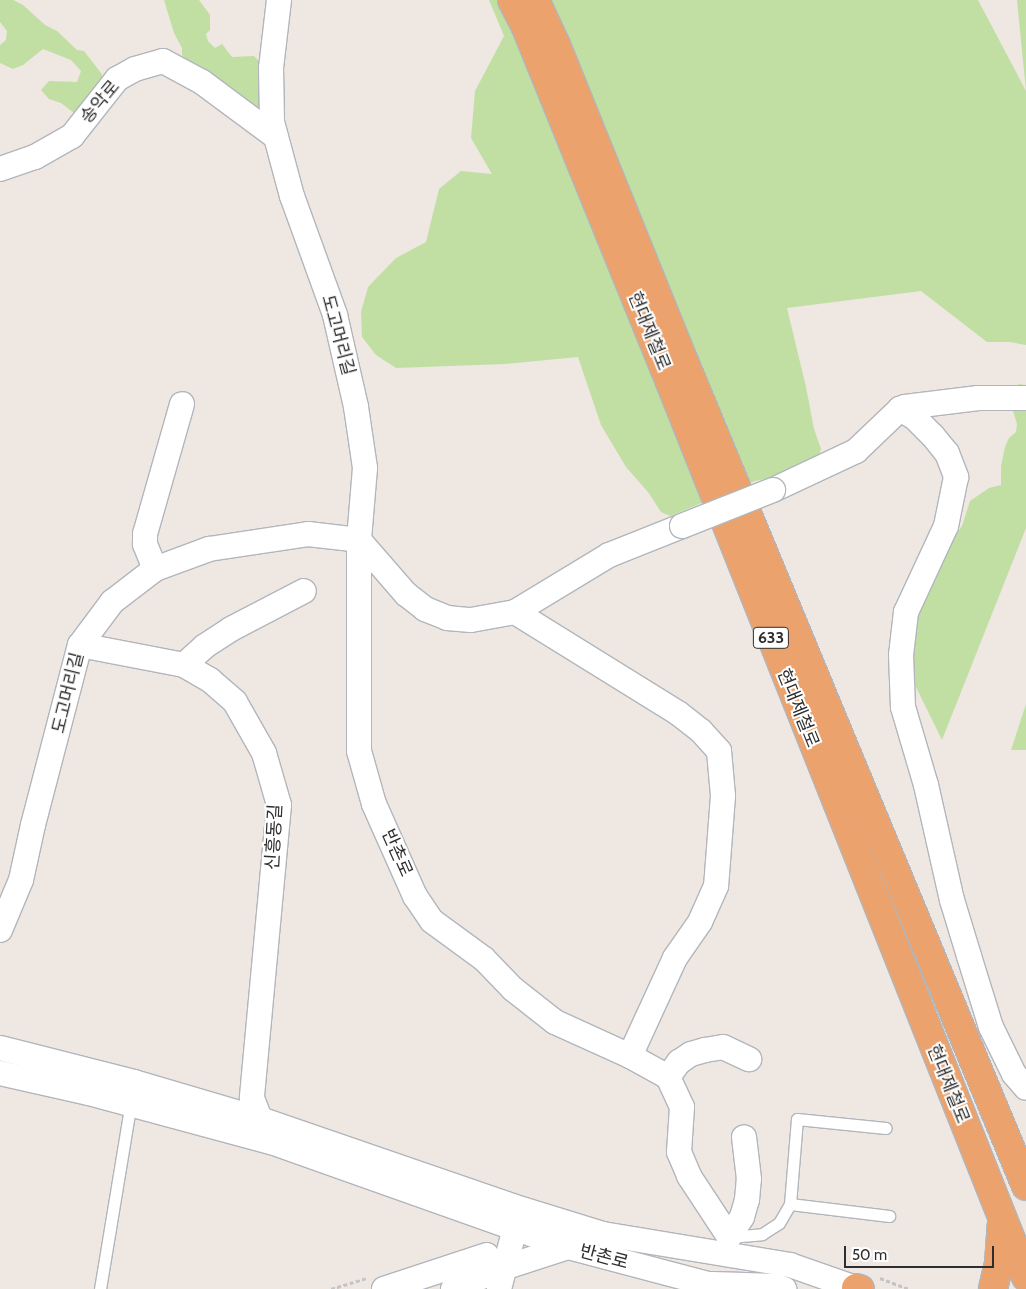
<!DOCTYPE html>
<html>
<head>
<meta charset="utf-8">
<style>
	body { margin:0 }
	#map { position:relative; width:1026px; height:1289px; overflow:hidden; background:#eee7e2; font-family:Cabin,"Noto Sans KR",sans-serif }
	div>[style] { position:absolute }
	.green>* { inset:0; background:#c1dfa3 }
	.path>* { height:3px; margin-top:-1.5px; transform-origin:0; background:repeating-linear-gradient(90deg,#c4c4c4 0 4px,transparent 0 6.5px) }
	.roads { filter:drop-shadow(1px 0 #b2b6bc) drop-shadow(-1px 0 #b2b6bc) drop-shadow(0 1px #b2b6bc) drop-shadow(0 -1px #b2b6bc) }
	.service>* { height:11px; margin:-5.5px; padding:0 5.5px; transform-origin:5.5px; border-radius:5.5px; background:#fff }
	.minor>* { height:24px; margin:-12px; padding:0 12px; transform-origin:12px; border-radius:12px; background:#fff }
	.trunk>* { height:28px; margin:-14px; padding:0 14px; transform-origin:14px; border-radius:14px; background:#eca26c }
	.bridges { filter:drop-shadow(1px 0 #b2b6bc) drop-shadow(-1px 0 #b2b6bc) drop-shadow(0 1px #b2b6bc) drop-shadow(0 -1px #b2b6bc) }
	.minor-bridge>* { height:24px; margin:-12px; padding:0 12px; transform-origin:12px; border-radius:12px; background:#fff }
	span { translate:-50% -50%; white-space:nowrap; text-align:center; line-height:1.15; -webkit-text-stroke:4px #fff; paint-order:stroke }
	.shield-label span { padding:1px 4px; background:#fff; border:1px solid; border-radius:4px; -webkit-text-stroke-width:0 }
	.shield-label { font-size:16px; color:#2e2e2e; font-weight:700 }
	.street-label { font-size:18px; color:#2e2e2e }
	.scale { position:absolute; left:844px; top:1246px; width:150px; height:22px; box-sizing:border-box; border:2px solid #2e2e2e; border-top:0; padding-left:6px; font-size:15px; line-height:18px; white-space:nowrap; color:#2e2e2e; -webkit-text-stroke:4px #fff; paint-order:stroke }
</style>
</head>
<body>
<div id="map">
	<div class="green">
		<i style="clip-path:polygon(0 0,13px 0,23px 5px,45px 25px,57px 31px,77px 50px,84px 51px,101px 73px,105px 81px,81px 114px,74px 113px,61px 103px,49px 99px,41px 90px,49px 81px,77px 82px,81px 71px,71px 60px,43px 49px,23px 65px,13px 69px,0 63px,0 45px,6px 40px,7px 31px,0 22px)"></i>
		<i style="clip-path:polygon(164px 0,199px 0,210px 15px,210px 30px,206px 34px,208px 41px,215px 48px,222px 44px,232px 57px,254px 56px,261px 63px,262px 109px,253px 109px,193px 68px,182px 55px,182px 48px,174px 33px)"></i>
		<i style="clip-path:polygon(489px 0,978px 0,1026px 91px,1017px 0,1026px 0,1026px 345px,1010px 342px,987px 342px,921px 291px,787px 308px,806px 387px,814px 429px,821px 449px,818px 459px,771px 478px,755px 481px,670px 516px,661px 512px,648px 492px,626px 467px,601px 425px,578px 357px,505px 364px,396px 368px,376px 355px,362px 337px,361px 312px,368px 287px,396px 258px,426px 242px,439px 189px,461px 171px,492px 174px,471px 138px,475px 91px,504px 36px)"></i>
		<i style="clip-path:polygon(1018px 384px,1026px 385px,1026px 528px,942px 740px,914px 683px,913px 661px,917px 619px,931px 571px,962px 526px,970px 501px,989px 488px,1001px 485px,1001px 466px,1005px 447px,1009px 438px,1016px 432px,1017px 424px,1013px 411px,1018px 400px)"></i>
		<i style="clip-path:polygon(1026px 704px,1026px 750px,1011px 750px)"></i>
	</div>
	<div class="path">
		<i style="left:880px;top:1278px;width:30px;rotate:21deg"></i>
		<i style="left:331px;top:1289px;width:37px;rotate:-17deg"></i>
	</div>
	<div class="roads">
		<div class="service">
			<i style="left:790px;top:1204px;width:100px;rotate:6.9deg"></i>
			<i style="left:730px;top:1237px;width:32px;rotate:-5deg"></i>
			<i style="left:762px;top:1234px;width:20px;rotate:-33deg"></i>
			<i style="left:779px;top:1223px;width:22px;rotate:-60deg"></i>
			<i style="left:790px;top:1204px;width:85px;rotate:-85.3deg"></i>
			<i style="left:797px;top:1119px;width:89px;rotate:5.8deg"></i>
			<i style="left:100px;top:1289px;width:191px;rotate:-80.6deg"></i>
		</div>
		<div class="minor">
			<i style="left:279px;top:0;width:68px;rotate:96.7deg"></i>
			<i style="left:271px;top:68px;width:54px;rotate:88.9deg"></i>
			<i style="left:272px;top:122px;width:77px;rotate:74.9deg"></i>
			<i style="left:292px;top:196px;width:127px;rotate:70.1deg"></i>
			<i style="left:335px;top:315px;width:94px;rotate:77.1deg"></i>
			<i style="left:356px;top:407px;width:62px;rotate:81.6deg"></i>
			<i style="left:365px;top:468px;width:72px;rotate:94.8deg"></i>
			<i style="left:359px;top:540px;width:211px;rotate:90deg"></i>
			<i style="left:359px;top:751px;width:55px;rotate:74.2deg"></i>
			<i style="left:374px;top:804px;width:101px;rotate:66deg"></i>
			<i style="left:415px;top:896px;width:30px;rotate:56deg"></i>
			<i style="left:432px;top:921px;width:64px;rotate:36.2deg"></i>
			<i style="left:484px;top:959px;width:42px;rotate:46deg"></i>
			<i style="left:513px;top:989px;width:53px;rotate:38.2deg"></i>
			<i style="left:555px;top:1022px;width:82px;rotate:24.4deg"></i>
			<i style="left:630px;top:1056px;width:43px;rotate:28.9deg"></i>
			<i style="left:668px;top:1077px;width:33px;rotate:65deg"></i>
			<i style="left:682px;top:1107px;width:45px;rotate:93.8deg"></i>
			<i style="left:679px;top:1152px;width:26px;rotate:67deg"></i>
			<i style="left:689px;top:1176px;width:73px;rotate:56.7deg"></i>
			<i style="left:729px;top:1237px;width:24px;rotate:-57deg"></i>
			<i style="left:742px;top:1217px;width:18px;rotate:-74deg"></i>
			<i style="left:747px;top:1200px;width:21px;rotate:-85deg"></i>
			<i style="left:749px;top:1179px;width:42px;rotate:-96.8deg"></i>
			<i style="left:0;top:169px;width:37px;rotate:-19deg"></i>
			<i style="left:35px;top:157px;width:43px;rotate:-29.6deg"></i>
			<i style="left:72px;top:136px;width:73px;rotate:-51.7deg"></i>
			<i style="left:117px;top:79px;width:21px;rotate:-29deg"></i>
			<i style="left:135px;top:69px;width:29px;rotate:-16deg"></i>
			<i style="left:163px;top:61px;width:44px;rotate:28.3deg"></i>
			<i style="left:202px;top:82px;width:92px;rotate:36.6deg"></i>
			<i style="left:900px;top:409px;width:17px;rotate:31deg"></i>
			<i style="left:915px;top:418px;width:25px;rotate:45deg"></i>
			<i style="left:933px;top:436px;width:22px;rotate:51deg"></i>
			<i style="left:947px;top:453px;width:26px;rotate:69deg"></i>
			<i style="left:956px;top:477px;width:50px;rotate:101.5deg"></i>
			<i style="left:946px;top:526px;width:95px;rotate:114.9deg"></i>
			<i style="left:906px;top:612px;width:43px;rotate:96.6deg"></i>
			<i style="left:901px;top:655px;width:52px;rotate:87.8deg"></i>
			<i style="left:903px;top:707px;width:81px;rotate:73.6deg"></i>
			<i style="left:926px;top:785px;width:118px;rotate:77.3deg"></i>
			<i style="left:952px;top:900px;width:59px;rotate:73.1deg"></i>
			<i style="left:969px;top:956px;width:74px;rotate:72.8deg"></i>
			<i style="left:991px;top:1027px;width:52px;rotate:63.9deg"></i>
			<i style="left:1014px;top:1074px;width:18px;rotate:49deg"></i>
			<i style="left:773px;top:490px;width:92px;rotate:-25.2deg"></i>
			<i style="left:856px;top:451px;width:61px;rotate:-43.7deg"></i>
			<i style="left:900px;top:409px;width:5px;rotate:-22deg"></i>
			<i style="left:905px;top:407px;width:74px;rotate:-7deg"></i>
			<i style="left:978px;top:398px;width:48px"></i>
			<i style="left:155px;top:569px;width:27px;rotate:-112deg"></i>
			<i style="left:145px;top:544px;width:10px;rotate:-90deg"></i>
			<i style="left:145px;top:534px;width:135px;rotate:-74.1deg"></i>
			<i style="left:515px;top:612px;width:192px;rotate:31.8deg"></i>
			<i style="left:678px;top:713px;width:29px;rotate:38deg"></i>
			<i style="left:701px;top:731px;width:27px;rotate:48deg"></i>
			<i style="left:719px;top:751px;width:45px;rotate:84.9deg"></i>
			<i style="left:723px;top:796px;width:90px;rotate:94.4deg"></i>
			<i style="left:716px;top:886px;width:39px;rotate:114deg"></i>
			<i style="left:700px;top:922px;width:44px;rotate:124.8deg"></i>
			<i style="left:675px;top:958px;width:108px;rotate:114.7deg"></i>
			<i style="left:80px;top:645px;width:106px;rotate:10.9deg"></i>
			<i style="left:184px;top:665px;width:30px;rotate:30deg"></i>
			<i style="left:210px;top:680px;width:33px;rotate:41deg"></i>
			<i style="left:235px;top:702px;width:59px;rotate:60.4deg"></i>
			<i style="left:264px;top:753px;width:54px;rotate:73.9deg"></i>
			<i style="left:279px;top:805px;width:294px;rotate:95.3deg"></i>
			<i style="left:252px;top:1098px;width:22px;rotate:69deg"></i>
			<i style="left:184px;top:665px;width:28px;rotate:-42deg"></i>
			<i style="left:205px;top:646px;width:31px;rotate:-33deg"></i>
			<i style="left:231px;top:629px;width:82px;rotate:-27.5deg"></i>
			<i style="left:0;top:930px;width:54px;rotate:-67.2deg"></i>
			<i style="left:21px;top:880px;width:56px;rotate:-77.7deg"></i>
			<i style="left:33px;top:825px;width:186px;rotate:-75.4deg"></i>
			<i style="left:80px;top:645px;width:54px;rotate:-53.3deg"></i>
			<i style="left:112px;top:602px;width:54px;rotate:-37.5deg"></i>
			<i style="left:155px;top:569px;width:58px;rotate:-20.3deg"></i>
			<i style="left:209px;top:549px;width:100px;rotate:-8.6deg"></i>
			<i style="left:308px;top:534px;width:51px;rotate:6.7deg"></i>
			<i style="left:359px;top:540px;width:72px;rotate:49deg"></i>
			<i style="left:406px;top:594px;width:24px;rotate:38deg"></i>
			<i style="left:425px;top:609px;width:24px;rotate:22deg"></i>
			<i style="left:447px;top:618px;width:24px;rotate:5deg"></i>
			<i style="left:471px;top:620px;width:45px;rotate:-10.3deg"></i>
			<i style="left:515px;top:612px;width:110px;rotate:-31.2deg"></i>
			<i style="left:609px;top:555px;width:79px;rotate:-21.7deg"></i>
			<i style="left:0;top:1048px;width:138px;rotate:14.2deg"></i>
			<i style="left:134px;top:1082px;width:131px;rotate:16.4deg"></i>
			<i style="left:260px;top:1119px;width:267px;rotate:19deg"></i>
			<i style="left:512px;top:1206px;width:95px;rotate:17.1deg"></i>
			<i style="left:603px;top:1234px;width:190px;rotate:9.4deg"></i>
			<i style="left:790px;top:1265px;width:72px;rotate:19.4deg"></i>
			<i style="left:0;top:1073px;width:91px;rotate:12.7deg"></i>
			<i style="left:89px;top:1093px;width:188px;rotate:15.1deg"></i>
			<i style="left:271px;top:1142px;width:315px;rotate:19.5deg"></i>
			<i style="left:668px;top:1077px;width:19px;rotate:-54deg"></i>
			<i style="left:679px;top:1062px;width:14px;rotate:-34deg"></i>
			<i style="left:691px;top:1054px;width:15px;rotate:-16deg"></i>
			<i style="left:705px;top:1050px;width:18px;rotate:-9deg"></i>
			<i style="left:723px;top:1047px;width:29px;rotate:25deg"></i>
			<i style="left:712px;top:1284px;width:65px;rotate:1.8deg"></i>
			<i style="left:777px;top:1286px;width:8px;rotate:23deg"></i>
			<i style="left:384px;top:1289px;width:108px;rotate:-18.3deg"></i>
			<i style="left:453px;top:1289px;width:54px;rotate:-22.8deg"></i>
			<i style="left:503px;top:1268px;width:68px;rotate:-17.9deg"></i>
			<i style="left:568px;top:1247px;width:164px;rotate:14.8deg"></i>
			<i style="left:499px;top:1289px;width:79px;rotate:-75.3deg"></i>
		</div>
		<div class="trunk">
			<i style="left:512px;top:0;width:28px;rotate:63deg"></i>
			<i style="left:525px;top:25px;width:385px;rotate:67.9deg"></i>
			<i style="left:670px;top:382px;width:963px;rotate:68.31deg"></i>
			<i style="left:535px;top:0;width:50px;rotate:65deg"></i>
			<i style="left:556px;top:45px;width:339px;rotate:68deg"></i>
			<i style="left:683px;top:359px;width:895px;rotate:67.47deg"></i>
			<i style="left:856px;top:1288px;width:4px;rotate:14deg"></i>
			<i style="left:993px;top:1289px;width:26px;rotate:-77deg"></i>
			<i style="left:999px;top:1264px;width:39px;rotate:-86deg"></i>
		</div>
	</div>
	<div class="bridges">
		<div class="minor-bridge">
			<i style="left:682px;top:526px;width:98px;rotate:-21.6deg"></i>
		</div>
	</div>
	<div class="shield-label">
		<span style="left:771px;top:638px">633</span>
	</div>
	<div class="street-label">
		<span style="left:100px;top:102px;rotate:-50deg">송악로</span>
		<span style="left:649px;top:331px;rotate:68deg">현대제철로</span>
		<span style="left:338px;top:335px;rotate:75deg">도고머리길</span>
		<span style="left:68px;top:693px;rotate:-76deg">도고머리길</span>
		<span style="left:798px;top:708px;rotate:68deg">현대제철로</span>
		<span style="left:274px;top:837px;rotate:-87deg">신흥동길</span>
		<span style="left:397px;top:853px;rotate:66deg">반촌로</span>
		<span style="left:948px;top:1084px;rotate:68deg">현대제철로</span>
		<span style="left:604px;top:1257px;rotate:15deg">반촌로</span>
	</div>
	<div class="scale">50 m</div>
</div>
</body>
</html>
